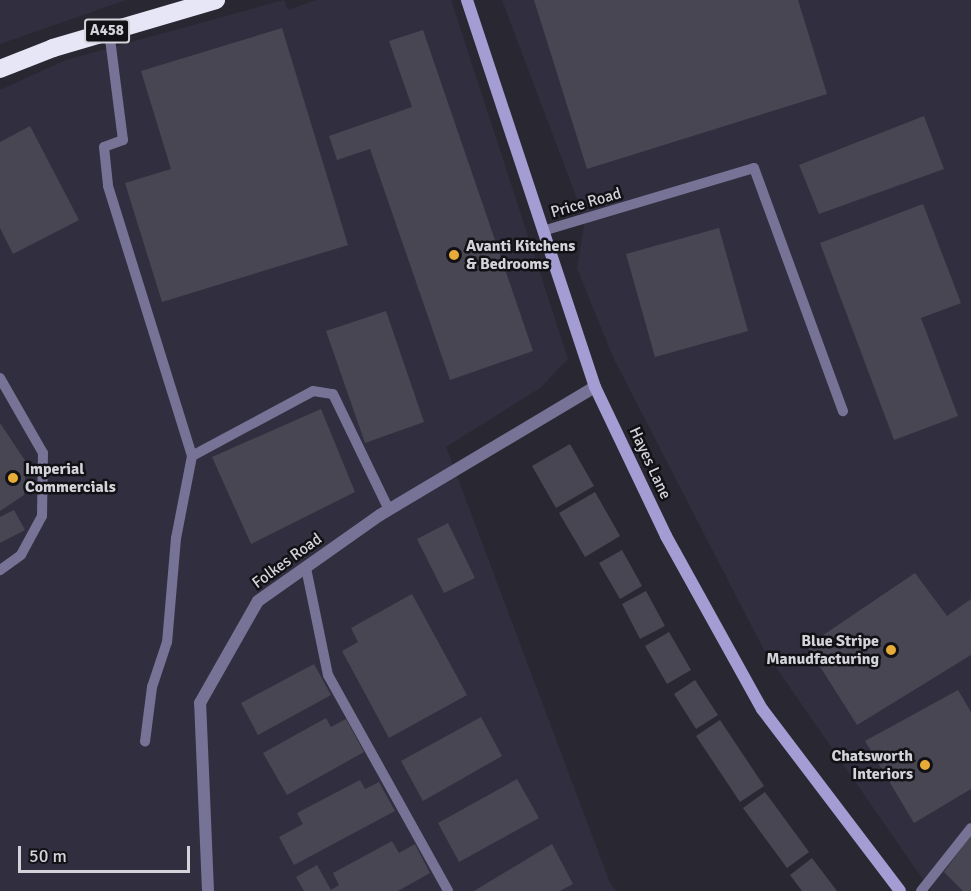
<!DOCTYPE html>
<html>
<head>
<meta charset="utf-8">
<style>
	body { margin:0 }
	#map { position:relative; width:971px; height:891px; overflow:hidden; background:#292832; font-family:Signika,sans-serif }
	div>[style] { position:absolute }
	.built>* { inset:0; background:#312f3f }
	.building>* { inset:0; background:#474652 }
	.lane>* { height:10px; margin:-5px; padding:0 5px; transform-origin:5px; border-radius:5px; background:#777396 }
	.street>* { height:12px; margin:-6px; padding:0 6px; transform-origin:6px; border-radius:6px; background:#777396 }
	.secondary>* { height:12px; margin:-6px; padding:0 6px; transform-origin:6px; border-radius:6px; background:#a49dd4 }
	.highway>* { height:18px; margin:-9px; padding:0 9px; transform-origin:9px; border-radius:9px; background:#e7e6f7 }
	.dots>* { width:16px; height:16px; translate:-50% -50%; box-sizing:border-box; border:3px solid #121116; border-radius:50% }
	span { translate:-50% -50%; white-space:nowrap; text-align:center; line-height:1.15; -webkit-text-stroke:5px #121116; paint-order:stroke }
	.shield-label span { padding:2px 4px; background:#121116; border:2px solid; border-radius:4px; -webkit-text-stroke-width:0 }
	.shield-label { font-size:15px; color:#d3d3da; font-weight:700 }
	.street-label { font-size:16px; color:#d3d3da }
	.poi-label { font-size:16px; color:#d3d3da; font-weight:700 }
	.left { translate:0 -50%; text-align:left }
	.right { translate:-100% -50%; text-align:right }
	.scale { position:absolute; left:18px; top:846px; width:172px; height:27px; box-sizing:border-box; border:3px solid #d3d3da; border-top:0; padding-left:8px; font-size:18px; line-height:21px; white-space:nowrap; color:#d3d3da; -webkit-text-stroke:4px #121116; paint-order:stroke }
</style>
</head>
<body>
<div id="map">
	<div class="built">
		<i style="clip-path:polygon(0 0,126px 0,0 44px)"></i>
		<i style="clip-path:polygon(284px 0,288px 10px,316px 0,451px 0,568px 359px,540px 388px,446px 447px,610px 883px,616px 891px,0 891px,0 90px,66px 60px)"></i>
		<i style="clip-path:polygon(502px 0,971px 0,971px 891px,931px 891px,764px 650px,614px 359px,577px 268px,585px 220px)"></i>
	</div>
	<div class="building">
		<i style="clip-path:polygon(534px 0,798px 0,827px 94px,587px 169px)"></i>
		<i style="clip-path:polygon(282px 28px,348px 245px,162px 302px,125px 183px,171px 169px,141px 71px)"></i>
		<i style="clip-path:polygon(423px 30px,533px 351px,450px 380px,370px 149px,337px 160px,329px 136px,412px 107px,389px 41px)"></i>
		<i style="clip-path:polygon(924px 116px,944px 169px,819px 214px,799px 165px)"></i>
		<i style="clip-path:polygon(30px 126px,79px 220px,13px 254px,0 228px,0 142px)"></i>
		<i style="clip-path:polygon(923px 204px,961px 303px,921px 318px,958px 416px,894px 440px,820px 243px)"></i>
		<i style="clip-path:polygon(719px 228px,748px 331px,655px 357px,626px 254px)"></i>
		<i style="clip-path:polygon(386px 311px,424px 422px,365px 443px,326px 331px)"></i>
		<i style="clip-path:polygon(321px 409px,355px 492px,251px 544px,212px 457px)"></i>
		<i style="clip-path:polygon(0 423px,26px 462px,24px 495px,0 511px)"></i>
		<i style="clip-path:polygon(570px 444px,594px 486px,556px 508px,532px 466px)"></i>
		<i style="clip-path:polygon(595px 492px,620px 536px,585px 557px,559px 513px)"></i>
		<i style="clip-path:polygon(14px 510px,25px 530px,0 543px,0 517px)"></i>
		<i style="clip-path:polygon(448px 523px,475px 578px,444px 593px,417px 539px)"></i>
		<i style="clip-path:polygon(622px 550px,642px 586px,620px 599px,599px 563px)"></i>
		<i style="clip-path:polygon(915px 573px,947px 616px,971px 599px,971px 655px,857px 725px,807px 646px)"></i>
		<i style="clip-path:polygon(646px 591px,665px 626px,640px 639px,622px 604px)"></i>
		<i style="clip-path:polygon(412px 594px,467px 695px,389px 738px,342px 651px,358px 642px,351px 628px)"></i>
		<i style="clip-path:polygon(669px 632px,691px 670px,667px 684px,645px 646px)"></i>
		<i style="clip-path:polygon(314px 664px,331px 695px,258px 735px,241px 703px)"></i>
		<i style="clip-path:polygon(695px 680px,718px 715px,696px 729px,674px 694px)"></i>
		<i style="clip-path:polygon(958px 690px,971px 712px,971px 789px,914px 823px,865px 741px)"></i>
		<i style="clip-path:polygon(481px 717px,502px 756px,423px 801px,401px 761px)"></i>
		<i style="clip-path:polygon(326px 718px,331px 727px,346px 719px,364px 752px,287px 795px,263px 753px)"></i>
		<i style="clip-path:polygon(720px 720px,764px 786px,740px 802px,696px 736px)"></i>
		<i style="clip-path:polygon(517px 779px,539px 818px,459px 862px,438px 823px)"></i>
		<i style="clip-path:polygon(360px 780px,365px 789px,379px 782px,395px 811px,294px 865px,279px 837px,303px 824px,297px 813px)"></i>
		<i style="clip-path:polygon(765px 792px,809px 852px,787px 868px,743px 808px)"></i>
		<i style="clip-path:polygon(971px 835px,971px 891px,963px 891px,944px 872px)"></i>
		<i style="clip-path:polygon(392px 841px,399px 853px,415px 844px,430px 873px,398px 891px,304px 891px,296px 877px,317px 865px,331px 890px,339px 885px,333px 873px)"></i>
		<i style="clip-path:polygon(552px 844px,573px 884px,560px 891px,474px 891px)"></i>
		<i style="clip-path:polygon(812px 858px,837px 891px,802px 891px,790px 875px)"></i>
	</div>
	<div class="lane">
		<i style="left:109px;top:31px;width:110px;rotate:82.7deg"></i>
		<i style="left:123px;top:140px;width:20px;rotate:160deg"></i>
		<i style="left:104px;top:147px;width:39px;rotate:84deg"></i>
		<i style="left:108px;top:186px;width:283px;rotate:72.7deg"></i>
		<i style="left:192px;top:456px;width:84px;rotate:101deg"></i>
		<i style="left:176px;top:538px;width:104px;rotate:94.9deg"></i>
		<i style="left:167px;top:642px;width:47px;rotate:108.4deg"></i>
		<i style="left:152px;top:687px;width:55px;rotate:97.3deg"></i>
		<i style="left:546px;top:230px;width:217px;rotate:-16.6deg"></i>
		<i style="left:754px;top:168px;width:259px;rotate:69.9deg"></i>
		<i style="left:0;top:378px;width:86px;rotate:60.2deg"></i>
		<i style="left:43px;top:453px;width:63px;rotate:90.9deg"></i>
		<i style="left:42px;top:516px;width:44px;rotate:118.3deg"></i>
		<i style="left:21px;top:555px;width:26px;rotate:144deg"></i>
		<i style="left:192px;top:456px;width:137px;rotate:-28.2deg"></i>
		<i style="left:313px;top:391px;width:20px;rotate:9deg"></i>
		<i style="left:333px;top:394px;width:129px;rotate:64.2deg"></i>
		<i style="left:306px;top:568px;width:109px;rotate:78.4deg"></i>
		<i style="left:328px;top:675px;width:247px;rotate:60.9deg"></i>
		<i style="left:921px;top:891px;width:80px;rotate:-51.6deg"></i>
	</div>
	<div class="street">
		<i style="left:208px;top:891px;width:188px;rotate:-92.4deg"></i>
		<i style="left:200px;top:703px;width:117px;rotate:-60.4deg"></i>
		<i style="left:258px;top:601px;width:149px;rotate:-35.2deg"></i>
		<i style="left:380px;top:515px;width:250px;rotate:-30.8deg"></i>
	</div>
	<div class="secondary">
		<i style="left:467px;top:0;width:408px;rotate:71.7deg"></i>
		<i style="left:595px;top:387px;width:165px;rotate:64.5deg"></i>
		<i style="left:666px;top:536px;width:198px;rotate:61deg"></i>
		<i style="left:762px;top:709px;width:228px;rotate:52.8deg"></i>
	</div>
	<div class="highway">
		<i style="left:0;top:69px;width:57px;rotate:-21.6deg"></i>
		<i style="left:53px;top:48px;width:170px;rotate:-16.4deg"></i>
	</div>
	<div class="dots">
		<i style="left:454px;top:255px;background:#e7ac37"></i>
		<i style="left:13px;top:478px;background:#e7ac37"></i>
		<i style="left:891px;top:650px;background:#e7ac37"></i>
		<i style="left:925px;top:765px;background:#e7ac37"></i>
	</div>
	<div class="shield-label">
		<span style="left:107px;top:31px">A458</span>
	</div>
	<div class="street-label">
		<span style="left:586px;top:203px;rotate:-16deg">Price Road</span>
		<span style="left:650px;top:463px;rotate:65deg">Hayes Lane</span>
		<span style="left:287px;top:561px;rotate:-36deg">Folkes Road</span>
	</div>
	<div class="poi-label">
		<span class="left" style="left:466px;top:255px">Avanti Kitchens<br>&amp; Bedrooms</span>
		<span class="left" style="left:25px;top:478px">Imperial<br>Commercials</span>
		<span class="right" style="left:879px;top:650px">Blue Stripe<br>Manudfacturing</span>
		<span class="right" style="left:913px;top:765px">Chatsworth<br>Interiors</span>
	</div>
	<div class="scale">50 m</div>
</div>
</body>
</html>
